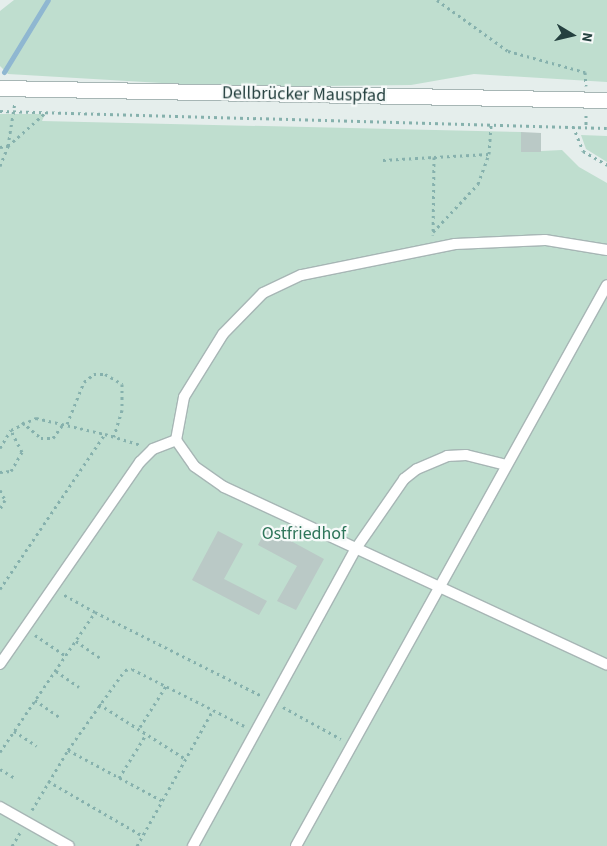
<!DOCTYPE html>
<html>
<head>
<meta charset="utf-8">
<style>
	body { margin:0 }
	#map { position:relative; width:607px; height:846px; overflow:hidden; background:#e5eeec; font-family:"Source Sans 3",sans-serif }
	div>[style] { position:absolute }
	.green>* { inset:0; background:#bfdecf }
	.stream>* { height:5px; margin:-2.5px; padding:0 2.5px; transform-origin:2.5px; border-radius:2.5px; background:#8fb7d1 }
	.building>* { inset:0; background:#bac9c6 }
	.path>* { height:3px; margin-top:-1.5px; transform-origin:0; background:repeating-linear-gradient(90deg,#86b1ad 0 2.5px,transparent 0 6.5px) }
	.roads { filter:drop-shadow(1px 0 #a7b6b5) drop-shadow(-1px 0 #a7b6b5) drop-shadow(0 1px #a7b6b5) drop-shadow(0 -1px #a7b6b5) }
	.service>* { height:10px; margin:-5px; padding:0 5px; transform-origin:5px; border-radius:5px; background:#fff }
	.secondary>* { height:15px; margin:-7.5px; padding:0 7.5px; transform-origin:7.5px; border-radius:7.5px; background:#fff }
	span { translate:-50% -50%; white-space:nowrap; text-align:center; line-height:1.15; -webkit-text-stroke:4.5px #f6faf9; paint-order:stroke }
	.street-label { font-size:18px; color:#24403f }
	.park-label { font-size:18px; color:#2f765b }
	.north { position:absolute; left:547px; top:10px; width:50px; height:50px; -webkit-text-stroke:4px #f6faf9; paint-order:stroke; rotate:99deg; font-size:14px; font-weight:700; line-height:20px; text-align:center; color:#24403f }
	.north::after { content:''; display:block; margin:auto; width:18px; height:22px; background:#24403f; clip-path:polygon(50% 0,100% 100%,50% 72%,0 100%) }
</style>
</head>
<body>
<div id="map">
	<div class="green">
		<i style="clip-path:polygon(14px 0,607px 0,607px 82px,474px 74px,411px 85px,230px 87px,8px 74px,0 66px,0 11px)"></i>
		<i style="clip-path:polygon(0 114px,45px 114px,42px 121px,521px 132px,521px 152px,562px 150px,579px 167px,607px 183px,607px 846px,0 846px)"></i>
		<i style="clip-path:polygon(581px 135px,607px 136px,607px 162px,586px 149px)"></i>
	</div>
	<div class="stream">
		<i style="left:4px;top:72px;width:84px;rotate:-58.6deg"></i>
	</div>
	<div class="building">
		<i style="clip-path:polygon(521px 132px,541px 133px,541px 152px,521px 152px)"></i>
		<i style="clip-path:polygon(267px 528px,324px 559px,296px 610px,277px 601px,297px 566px,258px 545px)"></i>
		<i style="clip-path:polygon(218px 531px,243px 544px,224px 579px,267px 601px,259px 615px,192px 580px)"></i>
	</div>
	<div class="path">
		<i style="left:437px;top:0;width:87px;rotate:35.7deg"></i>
		<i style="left:508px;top:51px;width:80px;rotate:15.3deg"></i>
		<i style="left:585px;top:72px;width:14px;rotate:86deg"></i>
		<i style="left:0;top:111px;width:607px;rotate:1.6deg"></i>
		<i style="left:586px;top:115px;width:12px;rotate:90deg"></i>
		<i style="left:573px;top:126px;width:27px;rotate:68deg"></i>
		<i style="left:583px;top:151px;width:28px;rotate:30deg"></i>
		<i style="left:0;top:147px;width:8px;rotate:-7deg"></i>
		<i style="left:8px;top:146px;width:51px;rotate:-41.8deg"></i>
		<i style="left:434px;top:157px;width:55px;rotate:-3.1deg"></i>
		<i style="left:383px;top:160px;width:51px;rotate:-3.4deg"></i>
		<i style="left:434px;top:157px;width:78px;rotate:90.7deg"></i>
		<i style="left:0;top:166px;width:22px;rotate:-68deg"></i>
		<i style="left:8px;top:146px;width:45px;rotate:-81deg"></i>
		<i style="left:433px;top:232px;width:66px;rotate:-46.8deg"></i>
		<i style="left:478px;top:184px;width:32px;rotate:-70deg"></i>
		<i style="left:489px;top:154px;width:29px;rotate:-86deg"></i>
		<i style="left:22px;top:422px;width:25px;rotate:40deg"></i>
		<i style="left:41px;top:438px;width:12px"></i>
		<i style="left:53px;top:438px;width:19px;rotate:-54deg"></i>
		<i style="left:67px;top:424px;width:45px;rotate:-68deg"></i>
		<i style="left:84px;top:382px;width:13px;rotate:-39deg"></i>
		<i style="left:94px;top:374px;width:11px"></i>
		<i style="left:105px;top:374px;width:20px;rotate:30deg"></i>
		<i style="left:122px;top:384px;width:26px;rotate:90deg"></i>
		<i style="left:122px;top:410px;width:28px;rotate:107deg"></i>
		<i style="left:0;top:448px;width:21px;rotate:-59deg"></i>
		<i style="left:11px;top:430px;width:28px;rotate:-26deg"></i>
		<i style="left:36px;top:418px;width:71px;rotate:13.1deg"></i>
		<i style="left:0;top:472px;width:11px;rotate:-5deg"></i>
		<i style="left:11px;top:471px;width:22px;rotate:-60deg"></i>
		<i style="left:22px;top:452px;width:25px;rotate:-117deg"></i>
		<i style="left:0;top:490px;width:11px;rotate:63deg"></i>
		<i style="left:5px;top:500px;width:10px;rotate:119deg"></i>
		<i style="left:0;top:589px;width:187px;rotate:-55.9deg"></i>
		<i style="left:105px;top:434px;width:38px;rotate:17deg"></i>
		<i style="left:95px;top:612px;width:187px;rotate:26.7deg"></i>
		<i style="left:35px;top:635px;width:37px;rotate:34deg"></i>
		<i style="left:76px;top:641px;width:29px;rotate:35deg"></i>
		<i style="left:56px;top:671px;width:28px;rotate:35deg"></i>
		<i style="left:35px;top:700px;width:29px;rotate:35deg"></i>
		<i style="left:99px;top:704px;width:101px;rotate:32.4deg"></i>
		<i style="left:283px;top:707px;width:66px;rotate:28.9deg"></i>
		<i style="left:140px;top:727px;width:49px;rotate:-57.6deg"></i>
		<i style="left:14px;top:731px;width:27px;rotate:33deg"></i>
		<i style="left:68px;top:750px;width:106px;rotate:28.3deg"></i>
		<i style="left:0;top:752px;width:169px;rotate:-55.8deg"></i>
		<i style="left:95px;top:612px;width:37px;rotate:-151deg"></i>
		<i style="left:0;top:769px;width:17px;rotate:31deg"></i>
		<i style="left:119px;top:778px;width:49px;rotate:-58.2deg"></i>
		<i style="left:48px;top:781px;width:108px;rotate:30.1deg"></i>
		<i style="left:32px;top:810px;width:70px;rotate:-59deg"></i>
		<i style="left:68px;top:750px;width:98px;rotate:-54.5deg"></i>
		<i style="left:125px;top:670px;width:7px;rotate:-8deg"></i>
		<i style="left:132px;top:669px;width:91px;rotate:26.8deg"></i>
		<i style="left:12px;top:846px;width:17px;rotate:-59deg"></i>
		<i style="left:137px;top:846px;width:156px;rotate:-60.8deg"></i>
		<i style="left:213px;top:710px;width:35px;rotate:27deg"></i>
	</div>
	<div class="roads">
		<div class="service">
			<i style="left:607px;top:250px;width:63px;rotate:-170.8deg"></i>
			<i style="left:545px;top:240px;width:90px;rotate:177.5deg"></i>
			<i style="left:455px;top:244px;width:157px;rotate:168.6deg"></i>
			<i style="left:301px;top:275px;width:42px;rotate:154.7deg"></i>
			<i style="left:263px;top:293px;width:57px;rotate:134.3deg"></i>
			<i style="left:223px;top:334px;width:74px;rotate:121.8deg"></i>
			<i style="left:184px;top:397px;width:44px;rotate:100.5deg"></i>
			<i style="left:176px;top:440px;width:32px;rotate:55deg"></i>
			<i style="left:194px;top:466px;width:37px;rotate:35deg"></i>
			<i style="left:224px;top:487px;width:422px;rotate:24.9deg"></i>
			<i style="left:0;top:664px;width:246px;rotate:-55.3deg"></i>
			<i style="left:140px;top:462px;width:18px;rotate:-45deg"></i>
			<i style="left:153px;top:449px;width:25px;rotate:-21deg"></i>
			<i style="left:0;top:807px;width:79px;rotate:29.5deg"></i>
			<i style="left:193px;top:846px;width:341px;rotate:-61.3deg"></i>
			<i style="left:357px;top:547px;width:83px;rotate:-55.3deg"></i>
			<i style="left:404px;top:479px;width:16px;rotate:-38deg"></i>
			<i style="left:417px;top:469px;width:33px;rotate:-23deg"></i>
			<i style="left:447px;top:456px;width:19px;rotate:-3deg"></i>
			<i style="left:466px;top:455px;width:41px;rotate:14deg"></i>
			<i style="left:296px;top:846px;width:641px;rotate:-61deg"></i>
		</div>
		<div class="secondary">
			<i style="left:0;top:88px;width:607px;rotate:1.13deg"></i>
		</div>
	</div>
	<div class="street-label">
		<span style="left:304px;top:95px;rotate:1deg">Dellbrücker Mauspfad</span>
	</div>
	<div class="park-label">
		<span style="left:304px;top:534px">Ostfriedhof</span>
	</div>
	<div class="north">N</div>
</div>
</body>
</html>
